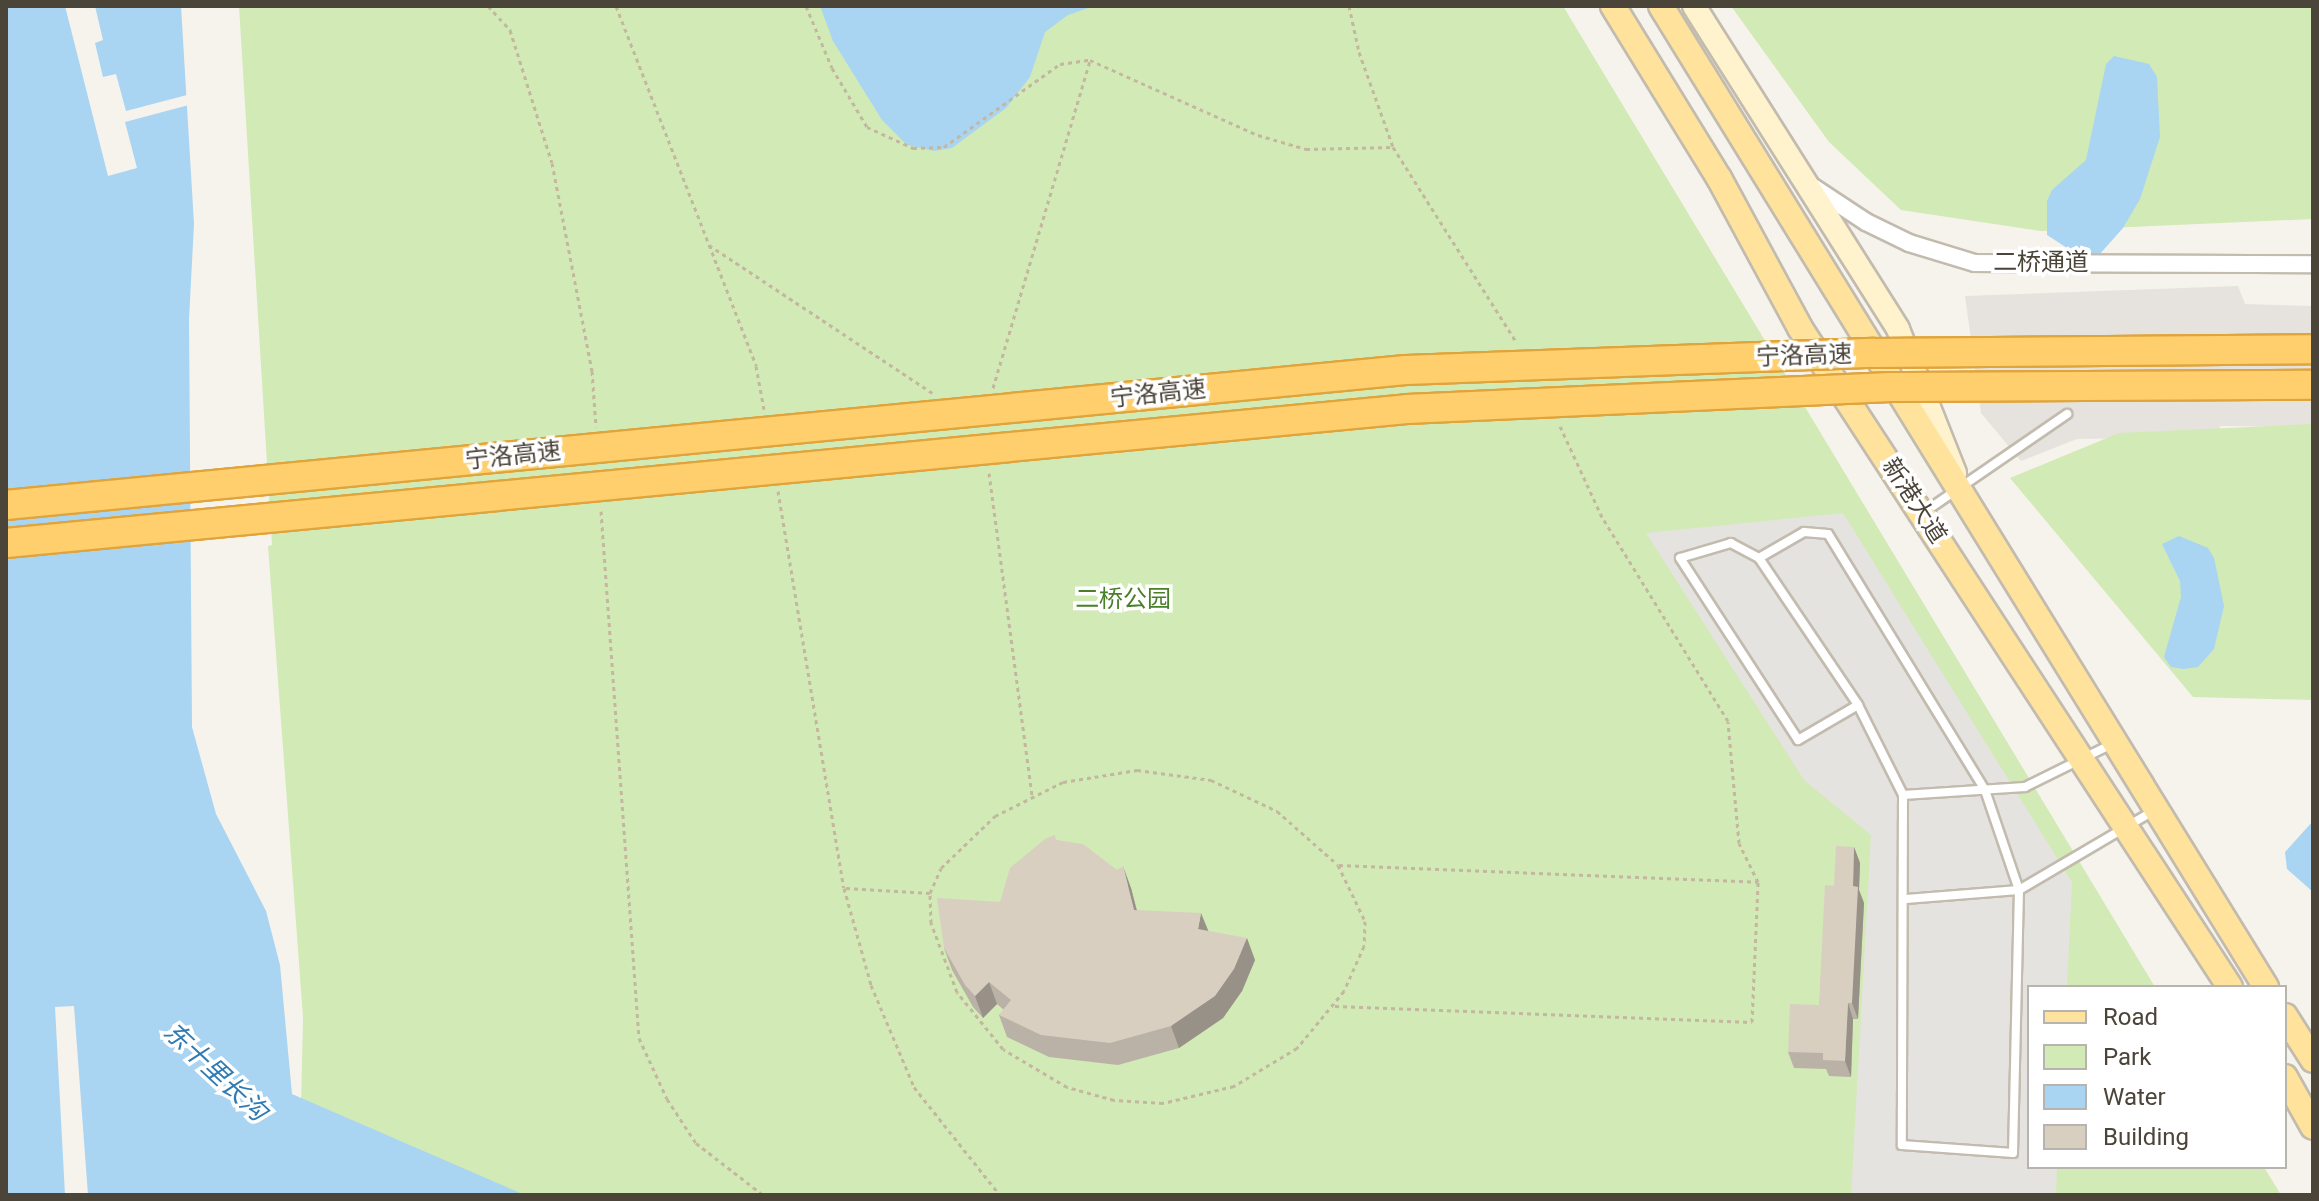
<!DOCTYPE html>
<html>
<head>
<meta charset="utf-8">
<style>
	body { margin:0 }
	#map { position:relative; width:2319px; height:1201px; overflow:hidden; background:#f6f3ec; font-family:Roboto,"Noto Sans SC",sans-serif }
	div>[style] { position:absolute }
	.industrial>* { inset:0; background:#e6e2dd }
	.green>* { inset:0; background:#d2eab5 }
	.parking>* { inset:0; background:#e5e3e0 }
	.water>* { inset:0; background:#a9d4f2 }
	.pier>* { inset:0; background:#f6f3ec }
	.path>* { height:3px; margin-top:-1.5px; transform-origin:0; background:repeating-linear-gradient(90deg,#c4b79f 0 4px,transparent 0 8px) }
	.roads { filter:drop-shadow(2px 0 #c2bbae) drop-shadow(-2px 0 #c2bbae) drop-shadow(0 2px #c2bbae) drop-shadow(0 -2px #c2bbae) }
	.lane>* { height:8px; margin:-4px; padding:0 4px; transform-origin:4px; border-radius:4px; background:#fff }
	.street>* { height:16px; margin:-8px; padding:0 8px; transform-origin:8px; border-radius:8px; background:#fff }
	.secondary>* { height:22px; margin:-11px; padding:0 11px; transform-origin:11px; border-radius:11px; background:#fff3cd }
	.primary>* { height:24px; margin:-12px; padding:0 12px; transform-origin:12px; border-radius:12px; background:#ffe39c }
	.bridges { filter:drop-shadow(2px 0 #e0a43c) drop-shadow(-2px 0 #e0a43c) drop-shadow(0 2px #e0a43c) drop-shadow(0 -2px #e0a43c) }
	.highway-bridge>* { height:28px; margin:-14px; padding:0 14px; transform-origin:14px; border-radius:14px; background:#ffcf6e }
	.wall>* { inset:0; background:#bab2a6 }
	.shaded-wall>* { inset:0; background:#979187 }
	.building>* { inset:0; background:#d8cfc1 }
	span { translate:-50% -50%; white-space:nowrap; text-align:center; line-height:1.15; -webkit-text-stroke:7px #fff; paint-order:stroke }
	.street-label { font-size:24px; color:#4b4439 }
	.park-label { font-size:24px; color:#4a7f2a }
	.water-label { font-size:26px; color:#2e7ab2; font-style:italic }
	.frame { position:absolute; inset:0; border:8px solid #4b4439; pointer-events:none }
	.legend { position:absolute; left:2027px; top:985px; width:260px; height:184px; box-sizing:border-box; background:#fff; border:2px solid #b7b4b0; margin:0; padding:10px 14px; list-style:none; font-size:24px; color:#4b4439 }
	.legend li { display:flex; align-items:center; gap:16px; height:40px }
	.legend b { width:40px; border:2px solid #b7b4b0 }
</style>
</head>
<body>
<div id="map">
	<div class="industrial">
		<i style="clip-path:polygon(2238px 286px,2245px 304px,2313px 306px,2313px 427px,2220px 426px,2218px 437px,2077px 439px,2021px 461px,1981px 413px,1965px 296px)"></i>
	</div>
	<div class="green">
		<i style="clip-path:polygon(239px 6px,1563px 6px,2155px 987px,2029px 987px,2029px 1167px,2264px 1167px,2281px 1195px,299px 1195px,303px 1017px,268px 546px,272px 545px)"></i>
		<i style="clip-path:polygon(1731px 6px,2313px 6px,2313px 219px,2041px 231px,1901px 210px,1829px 142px)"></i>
		<i style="clip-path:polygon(2313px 424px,2313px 700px,2193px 697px,2010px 478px,2119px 433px)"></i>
	</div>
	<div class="parking">
		<i style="clip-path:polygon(1843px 513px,2072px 882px,2067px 987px,2029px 987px,2029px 1167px,2057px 1167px,2056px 1195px,1851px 1195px,1871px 835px,1804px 780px,1646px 533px)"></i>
	</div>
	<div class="water">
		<i style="clip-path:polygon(6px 6px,181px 6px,194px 224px,189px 319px,192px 727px,216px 814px,266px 911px,280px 965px,292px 1094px,525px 1195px,6px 1195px)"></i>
		<i style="clip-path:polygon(820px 6px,1094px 6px,1068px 15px,1045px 32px,1030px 77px,1006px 108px,952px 148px,934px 151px,907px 145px,882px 120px,833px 41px)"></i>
		<i style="clip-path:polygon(2114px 56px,2149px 64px,2157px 77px,2160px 137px,2140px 199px,2123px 228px,2098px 256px,2081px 257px,2047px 235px,2047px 201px,2052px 190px,2086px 160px,2106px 64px)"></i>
		<i style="clip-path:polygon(2179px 536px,2208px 548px,2214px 558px,2224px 606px,2214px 649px,2198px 667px,2183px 669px,2171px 667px,2164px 657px,2181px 597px,2180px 581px,2162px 544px)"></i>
		<i style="clip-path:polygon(2313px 821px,2313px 892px,2287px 869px,2285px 852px)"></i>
	</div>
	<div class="pier">
		<i style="clip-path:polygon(65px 6px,95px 6px,103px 40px,95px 43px,103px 77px,116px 74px,126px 111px,187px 95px,189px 105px,125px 122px,137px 168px,108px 176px)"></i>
		<i style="clip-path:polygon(74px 1006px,88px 1195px,65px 1195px,55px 1007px)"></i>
	</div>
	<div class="path">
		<i style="left:488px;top:6px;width:33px;rotate:47deg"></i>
		<i style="left:510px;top:30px;width:139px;rotate:72.5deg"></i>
		<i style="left:552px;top:163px;width:212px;rotate:79.1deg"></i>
		<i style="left:592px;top:371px;width:56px;rotate:85.9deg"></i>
		<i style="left:616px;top:6px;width:386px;rotate:68.7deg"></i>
		<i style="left:756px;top:366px;width:44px;rotate:79.5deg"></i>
		<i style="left:806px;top:6px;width:67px;rotate:67.2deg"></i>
		<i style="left:832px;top:68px;width:69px;rotate:59.3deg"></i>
		<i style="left:867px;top:127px;width:51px;rotate:24.5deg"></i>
		<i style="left:913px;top:148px;width:31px;rotate:-2deg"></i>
		<i style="left:944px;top:147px;width:143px;rotate:-35.6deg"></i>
		<i style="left:1060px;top:64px;width:30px;rotate:-8deg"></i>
		<i style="left:1090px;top:60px;width:184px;rotate:24.1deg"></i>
		<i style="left:1258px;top:135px;width:50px;rotate:16.3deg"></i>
		<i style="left:1306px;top:149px;width:87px;rotate:-1.3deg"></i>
		<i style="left:1349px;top:6px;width:47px;rotate:77.7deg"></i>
		<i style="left:1359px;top:52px;width:101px;rotate:70.3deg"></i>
		<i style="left:1393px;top:147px;width:232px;rotate:57.7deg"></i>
		<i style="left:709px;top:245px;width:268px;rotate:33.5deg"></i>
		<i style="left:993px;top:388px;width:342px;rotate:-73.5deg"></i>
		<i style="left:989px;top:473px;width:325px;rotate:82.4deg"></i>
		<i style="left:778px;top:491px;width:402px;rotate:80.6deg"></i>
		<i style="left:844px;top:888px;width:101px;rotate:74.4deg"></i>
		<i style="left:871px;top:985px;width:111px;rotate:67.1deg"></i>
		<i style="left:914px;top:1087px;width:138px;rotate:51.5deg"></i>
		<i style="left:601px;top:511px;width:528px;rotate:85.88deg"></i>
		<i style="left:639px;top:1038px;width:67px;rotate:65.3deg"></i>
		<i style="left:667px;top:1099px;width:53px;rotate:56.6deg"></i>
		<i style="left:696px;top:1143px;width:85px;rotate:37.8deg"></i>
		<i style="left:1137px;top:770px;width:75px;rotate:7.7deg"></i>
		<i style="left:1211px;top:780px;width:73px;rotate:25.2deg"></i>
		<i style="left:1277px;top:811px;width:81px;rotate:41.5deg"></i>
		<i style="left:1338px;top:865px;width:62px;rotate:64.3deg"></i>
		<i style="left:1365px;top:921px;width:25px;rotate:92deg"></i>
		<i style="left:1364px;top:946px;width:49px;rotate:114deg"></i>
		<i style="left:1344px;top:991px;width:74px;rotate:129.5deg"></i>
		<i style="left:1297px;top:1048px;width:74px;rotate:148.9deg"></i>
		<i style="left:1234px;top:1086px;width:73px;rotate:166.5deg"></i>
		<i style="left:1163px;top:1103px;width:49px;rotate:-176.5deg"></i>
		<i style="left:1114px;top:1100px;width:49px;rotate:-164.5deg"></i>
		<i style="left:1067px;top:1087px;width:74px;rotate:-149.3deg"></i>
		<i style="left:1003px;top:1049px;width:73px;rotate:-128.9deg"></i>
		<i style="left:957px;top:992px;width:74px;rotate:-110.6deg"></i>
		<i style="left:931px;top:923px;width:30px;rotate:-92deg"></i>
		<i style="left:930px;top:893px;width:27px;rotate:-66deg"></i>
		<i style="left:941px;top:868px;width:75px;rotate:-43.9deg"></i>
		<i style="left:995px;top:816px;width:76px;rotate:-26.6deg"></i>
		<i style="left:1063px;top:782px;width:75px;rotate:-9.2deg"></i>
		<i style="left:1339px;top:865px;width:419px;rotate:2.3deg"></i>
		<i style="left:846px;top:888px;width:84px;rotate:3.4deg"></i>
		<i style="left:1335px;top:1006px;width:417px;rotate:2.2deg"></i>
		<i style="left:1752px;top:1022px;width:140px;rotate:-87.5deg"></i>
		<i style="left:1758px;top:882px;width:43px;rotate:-116deg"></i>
		<i style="left:1739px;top:843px;width:122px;rotate:-95.2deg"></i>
		<i style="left:1728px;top:721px;width:240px;rotate:-121.7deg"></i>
		<i style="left:1602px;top:517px;width:102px;rotate:-114.8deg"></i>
	</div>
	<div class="roads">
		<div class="lane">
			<i style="left:1923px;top:513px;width:175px;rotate:-34.5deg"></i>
			<i style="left:1759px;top:558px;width:177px;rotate:56deg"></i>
			<i style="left:1858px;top:705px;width:101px;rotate:63.4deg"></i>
			<i style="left:1903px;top:795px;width:350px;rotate:90.2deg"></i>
			<i style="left:1902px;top:1145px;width:111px;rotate:4.1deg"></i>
			<i style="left:2013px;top:1153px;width:263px;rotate:-88.7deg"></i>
			<i style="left:2019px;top:890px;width:106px;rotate:-108.8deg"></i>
			<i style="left:1985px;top:790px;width:300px;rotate:-121.5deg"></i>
			<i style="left:1828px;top:534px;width:24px;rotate:-175deg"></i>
			<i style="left:1804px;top:532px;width:52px;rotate:150deg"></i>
			<i style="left:1759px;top:558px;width:32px;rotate:-152deg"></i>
			<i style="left:1731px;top:543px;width:53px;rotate:163.6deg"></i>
			<i style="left:1680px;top:558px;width:217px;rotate:57deg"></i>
			<i style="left:1798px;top:740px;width:69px;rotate:-30.3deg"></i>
			<i style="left:1903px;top:795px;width:122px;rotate:-3.8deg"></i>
			<i style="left:2025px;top:787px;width:97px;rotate:-26.3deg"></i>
			<i style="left:1906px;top:899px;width:113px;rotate:-4.6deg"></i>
			<i style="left:2019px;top:890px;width:156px;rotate:-30.5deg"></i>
		</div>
		<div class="street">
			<i style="left:1813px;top:187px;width:64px;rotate:33.4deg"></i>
			<i style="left:1866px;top:222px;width:48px;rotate:26deg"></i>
			<i style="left:1909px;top:243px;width:69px;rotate:16.9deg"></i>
			<i style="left:1975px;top:263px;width:338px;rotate:0.2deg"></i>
		</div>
		<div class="secondary">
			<i style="left:1694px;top:6px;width:382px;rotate:57.7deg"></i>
			<i style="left:1898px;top:329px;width:155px;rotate:68.4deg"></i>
		</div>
		<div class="primary">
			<i style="left:1613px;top:6px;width:202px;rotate:58.4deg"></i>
			<i style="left:1719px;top:178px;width:170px;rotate:61.6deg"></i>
			<i style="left:1800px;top:328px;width:787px;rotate:56.88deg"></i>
			<i style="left:1661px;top:6px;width:1153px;rotate:58.34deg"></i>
			<i style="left:2285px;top:1016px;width:52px;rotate:57.5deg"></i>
			<i style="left:2285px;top:1077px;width:57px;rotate:60.8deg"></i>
		</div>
	</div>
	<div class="bridges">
		<div class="highway-bridge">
			<i style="left:6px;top:505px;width:1406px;rotate:-5.51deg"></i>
			<i style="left:1406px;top:370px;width:468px;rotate:-2.1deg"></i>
			<i style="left:1874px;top:353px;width:439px;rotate:-0.5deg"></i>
			<i style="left:6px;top:543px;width:1407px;rotate:-5.46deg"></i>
			<i style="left:1407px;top:409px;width:484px;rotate:-2.6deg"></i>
			<i style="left:1890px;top:387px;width:423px;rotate:-0.3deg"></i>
		</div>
	</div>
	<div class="wall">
		<i style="clip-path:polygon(1057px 840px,1131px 888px,1137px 910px,1208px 931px,1255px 960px,1242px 991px,1223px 1018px,1179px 1048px,1118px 1065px,1049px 1057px,1007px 1037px,999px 1015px,1004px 1010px,997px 1004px,983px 1018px,973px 1007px,952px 970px,944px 948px,1000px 902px)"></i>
		<i style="clip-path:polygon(1854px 847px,1860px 863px,1859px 890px,1864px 903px,1858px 1019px,1853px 1019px,1851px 1077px,1829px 1076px,1826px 1069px,1794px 1068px,1788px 1052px,1819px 1005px,1834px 886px)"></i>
	</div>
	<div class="shaded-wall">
		<i style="clip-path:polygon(1854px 847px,1860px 863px,1859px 890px,1864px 903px,1858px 1019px,1852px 1003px,1853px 886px)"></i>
		<i style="clip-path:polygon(1123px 866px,1131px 888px,1142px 932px,1134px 910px)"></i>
		<i style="clip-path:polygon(1201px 913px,1210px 935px,1198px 929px)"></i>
		<i style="clip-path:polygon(1247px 938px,1255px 960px,1242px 991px,1223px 1018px,1179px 1048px,1171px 1026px)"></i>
		<i style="clip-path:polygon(989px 982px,997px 1004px,983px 1018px,975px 996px)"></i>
		<i style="clip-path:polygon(1848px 1003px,1853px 1019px,1851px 1077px,1845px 1061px)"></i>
	</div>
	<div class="building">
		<i style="clip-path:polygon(1055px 835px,1056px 840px,1083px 844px,1117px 870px,1123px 866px,1134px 910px,1201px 913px,1198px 929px,1247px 938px,1234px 969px,1215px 996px,1171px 1026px,1110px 1043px,1041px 1035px,999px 1015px,1011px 1000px,989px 982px,975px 996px,965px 985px,944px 948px,937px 898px,1000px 902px,1010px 868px,1045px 839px)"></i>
		<i style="clip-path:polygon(1836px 846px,1854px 847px,1853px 886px,1858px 887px,1852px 1003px,1848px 1003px,1845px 1061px,1823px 1060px,1823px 1053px,1788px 1052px,1790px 1004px,1819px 1005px,1825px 885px,1834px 886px)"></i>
	</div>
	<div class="street-label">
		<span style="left:2041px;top:263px">二桥通道</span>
		<span style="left:1804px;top:356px;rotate:-2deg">宁洛高速</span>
		<span style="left:1158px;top:394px;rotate:-6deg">宁洛高速</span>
		<span style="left:513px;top:456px;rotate:-6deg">宁洛高速</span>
		<span style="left:1914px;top:501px;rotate:57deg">新港大道</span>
	</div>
	<div class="park-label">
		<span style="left:1123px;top:600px">二桥公园</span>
	</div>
	<div class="water-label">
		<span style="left:215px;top:1072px;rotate:43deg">东十里长沟</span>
	</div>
	<div class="frame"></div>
	<ul class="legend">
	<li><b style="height:10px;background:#ffe39c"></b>Road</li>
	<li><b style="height:22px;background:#d2eab5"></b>Park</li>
	<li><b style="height:22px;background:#a9d4f2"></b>Water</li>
	<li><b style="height:22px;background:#d8cfc1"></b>Building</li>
	</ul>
</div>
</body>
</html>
